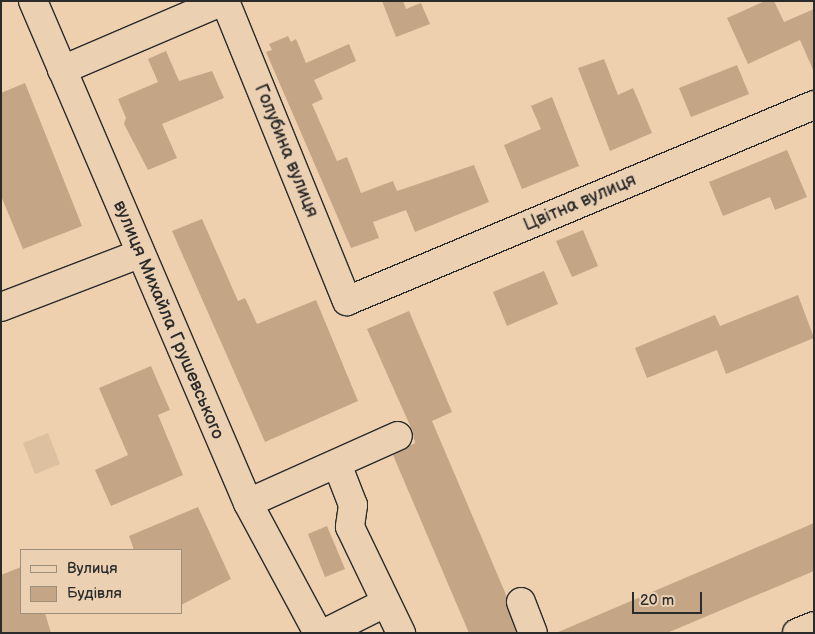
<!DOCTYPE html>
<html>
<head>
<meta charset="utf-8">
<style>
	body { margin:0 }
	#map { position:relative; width:815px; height:634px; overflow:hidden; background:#eecfae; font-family:"Balsamiq Sans",sans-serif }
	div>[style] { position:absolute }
	.built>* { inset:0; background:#ddc0a0 }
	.building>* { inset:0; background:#c4a687 }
	.roads { filter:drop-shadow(1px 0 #2b2b2b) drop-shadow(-1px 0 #2b2b2b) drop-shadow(0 1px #2b2b2b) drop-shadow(0 -1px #2b2b2b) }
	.minor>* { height:28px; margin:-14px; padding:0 14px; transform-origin:14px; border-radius:14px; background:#ebd0b2 }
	span { translate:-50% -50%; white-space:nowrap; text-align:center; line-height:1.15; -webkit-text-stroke:4px #ebd0b2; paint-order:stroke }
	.street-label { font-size:18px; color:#2b2b2b }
	.frame { position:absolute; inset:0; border:2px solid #2b2b2b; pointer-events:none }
	.legend { position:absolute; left:20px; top:549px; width:162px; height:65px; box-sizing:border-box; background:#ebd0b2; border:1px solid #9e8e7c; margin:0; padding:6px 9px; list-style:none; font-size:15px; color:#2b2b2b }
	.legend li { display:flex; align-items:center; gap:10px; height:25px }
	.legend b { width:25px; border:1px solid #9e8e7c }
	.scale { position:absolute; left:632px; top:592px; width:70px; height:22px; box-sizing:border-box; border:2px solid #2b2b2b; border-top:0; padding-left:6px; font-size:15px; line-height:18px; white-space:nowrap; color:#2b2b2b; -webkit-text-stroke:4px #ebd0b2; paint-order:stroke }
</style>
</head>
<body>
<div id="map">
	<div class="built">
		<i style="clip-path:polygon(48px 433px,60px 464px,35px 474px,23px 443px)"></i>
	</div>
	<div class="building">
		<i style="clip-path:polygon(382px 1px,403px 1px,406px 9px,421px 3px,430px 24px,396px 37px)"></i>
		<i style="clip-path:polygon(765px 1px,774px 1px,784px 22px,814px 9px,814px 72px,800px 40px,748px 64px,727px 18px)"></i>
		<i style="clip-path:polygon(288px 36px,291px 42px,296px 39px,306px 63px,349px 44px,356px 61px,314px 80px,323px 99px,312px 104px,337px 161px,347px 157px,361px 193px,393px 181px,397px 191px,474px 165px,489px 202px,415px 232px,406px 210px,373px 222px,379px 238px,351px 248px,266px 52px,272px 50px,269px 44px)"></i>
		<i style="clip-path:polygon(166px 51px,179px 81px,212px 71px,224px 98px,162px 124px,177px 158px,148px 170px,124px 124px,126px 118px,118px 99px,158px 82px,148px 59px)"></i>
		<i style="clip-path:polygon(604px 59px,618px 95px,633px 88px,652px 133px,610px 151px,578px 68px)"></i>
		<i style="clip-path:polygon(737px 65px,749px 94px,691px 117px,679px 88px)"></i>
		<i style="clip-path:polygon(25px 83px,82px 226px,23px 249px,1px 196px,1px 93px)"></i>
		<i style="clip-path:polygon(552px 97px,579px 166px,522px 189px,504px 145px,541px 129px,531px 106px)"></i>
		<i style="clip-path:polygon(787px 150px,807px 197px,775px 210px,770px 197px,723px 216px,709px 182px)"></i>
		<i style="clip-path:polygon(202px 219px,238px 301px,245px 298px,257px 324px,316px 300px,358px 401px,265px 442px,172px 231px)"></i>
		<i style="clip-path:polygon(583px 230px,598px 266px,572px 277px,556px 241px)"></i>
		<i style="clip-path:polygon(544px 271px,558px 304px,507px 326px,493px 292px)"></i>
		<i style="clip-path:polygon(798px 295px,814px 338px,726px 374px,717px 350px,647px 378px,635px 348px,715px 315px,720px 326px)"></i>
		<i style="clip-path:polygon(409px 311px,452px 412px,432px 421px,507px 597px,516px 633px,469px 633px,393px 455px,415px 443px,412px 430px,367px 329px)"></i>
		<i style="clip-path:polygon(151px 366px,170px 410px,158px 415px,183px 475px,111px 506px,95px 470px,128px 455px,99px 388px)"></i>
		<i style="clip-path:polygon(198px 507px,231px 579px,181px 605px,181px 550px,134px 550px,129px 536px)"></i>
		<i style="clip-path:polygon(814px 523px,814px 571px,667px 633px,556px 633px)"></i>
		<i style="clip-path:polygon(327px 526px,345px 569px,325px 577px,308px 534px)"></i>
		<i style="clip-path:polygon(21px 567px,21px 613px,45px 613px,51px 633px,1px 633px,1px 575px)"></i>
	</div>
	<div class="roads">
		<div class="minor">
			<i style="left:33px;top:1px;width:546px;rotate:66.82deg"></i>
			<i style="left:248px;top:503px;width:148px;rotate:61.7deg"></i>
			<i style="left:225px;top:1px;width:324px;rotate:67.9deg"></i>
			<i style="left:347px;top:301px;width:506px;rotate:-22.77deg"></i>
			<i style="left:62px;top:70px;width:175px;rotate:-23.2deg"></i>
			<i style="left:1px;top:307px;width:148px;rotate:-21deg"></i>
			<i style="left:337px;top:464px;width:44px;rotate:68.7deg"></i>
			<i style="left:353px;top:505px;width:22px;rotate:98deg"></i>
			<i style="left:350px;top:527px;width:118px;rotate:64.3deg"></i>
			<i style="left:248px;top:503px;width:164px;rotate:-24.1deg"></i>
			<i style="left:521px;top:602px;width:33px;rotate:69deg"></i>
			<i style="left:325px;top:633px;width:67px;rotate:-26.6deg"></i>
			<i style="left:797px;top:633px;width:18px;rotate:-22deg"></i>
		</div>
	</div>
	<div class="street-label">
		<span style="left:286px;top:151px;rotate:68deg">Голубина вулиця</span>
		<span style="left:580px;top:203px;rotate:-23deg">Цвітна вулиця</span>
		<span style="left:168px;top:320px;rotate:67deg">вулиця Михайла Грушевського</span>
	</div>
	<div class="frame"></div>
	<ul class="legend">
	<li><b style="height:6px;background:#ebd0b2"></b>Вулиця</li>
	<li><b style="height:14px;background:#c4a687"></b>Будівля</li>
	</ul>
	<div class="scale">20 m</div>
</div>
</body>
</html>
